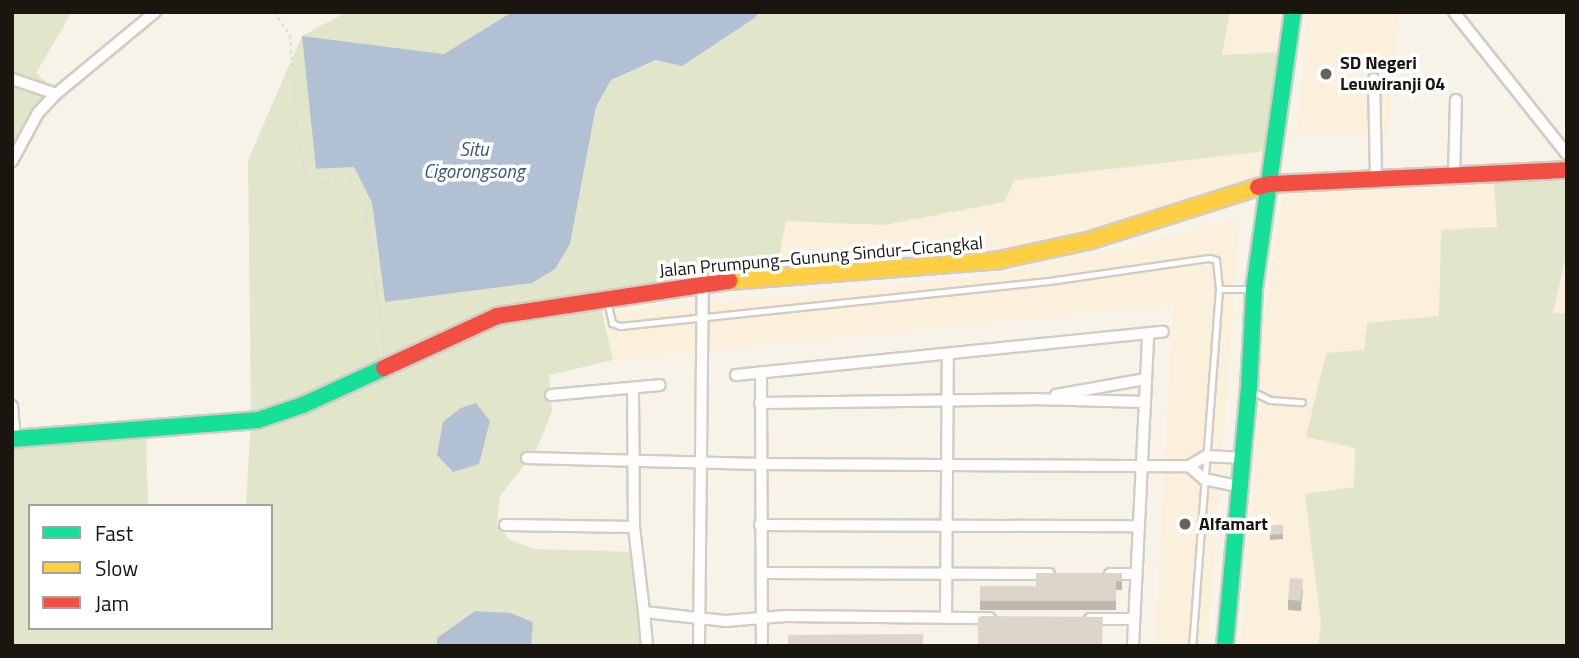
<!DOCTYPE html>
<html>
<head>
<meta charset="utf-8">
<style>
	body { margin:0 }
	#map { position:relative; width:1579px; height:658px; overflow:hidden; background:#f8f3e8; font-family:"Titillium Web",sans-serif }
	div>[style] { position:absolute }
	.built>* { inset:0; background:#faf0dc }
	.green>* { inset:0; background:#e1e5c9 }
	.water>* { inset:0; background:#b2c0d4 }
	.path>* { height:2px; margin-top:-1px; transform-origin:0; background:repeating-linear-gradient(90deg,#dbdad6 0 3.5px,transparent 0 7px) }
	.roads { filter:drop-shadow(2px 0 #d2cdc4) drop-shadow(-2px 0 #d2cdc4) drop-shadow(0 2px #d2cdc4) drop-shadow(0 -2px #d2cdc4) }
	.lane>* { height:5px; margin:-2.5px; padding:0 2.5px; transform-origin:2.5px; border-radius:2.5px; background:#fefdfc }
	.street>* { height:10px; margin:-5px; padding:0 5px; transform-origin:5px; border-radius:5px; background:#fefdfc }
	.fast>* { height:16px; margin:-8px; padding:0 8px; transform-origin:8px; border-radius:8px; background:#16e098 }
	.slow>* { height:16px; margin:-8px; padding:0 8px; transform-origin:8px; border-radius:8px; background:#ffcf43 }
	.jam>* { height:16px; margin:-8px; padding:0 8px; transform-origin:8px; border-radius:8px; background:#f24e42 }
	.wall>* { inset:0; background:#bdb8ae }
	.building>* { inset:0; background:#dcd6ca }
	.dots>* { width:19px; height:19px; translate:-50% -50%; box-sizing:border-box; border:4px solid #fff; border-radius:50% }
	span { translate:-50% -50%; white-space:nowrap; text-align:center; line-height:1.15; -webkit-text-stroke:7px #fff; paint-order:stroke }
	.poi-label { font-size:18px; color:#19160f; font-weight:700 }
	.left { translate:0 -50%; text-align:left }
	.street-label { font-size:18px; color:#19160f }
	.water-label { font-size:19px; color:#365483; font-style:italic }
	.frame { position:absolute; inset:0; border:14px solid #19160f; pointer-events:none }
	.legend { position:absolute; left:28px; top:504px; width:245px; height:126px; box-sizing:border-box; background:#fff; border:2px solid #a3a29f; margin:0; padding:9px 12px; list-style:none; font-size:21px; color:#19160f }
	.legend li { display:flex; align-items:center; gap:14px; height:35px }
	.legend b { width:35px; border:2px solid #a3a29f }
</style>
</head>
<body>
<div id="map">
	<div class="built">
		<i style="clip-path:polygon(1230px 12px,1285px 12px,1279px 52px,1222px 55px)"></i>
		<i style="clip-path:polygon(1307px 12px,1399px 12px,1388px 136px,1297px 134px)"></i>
		<i style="clip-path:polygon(1266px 151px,1264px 173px,1241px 183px,1045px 242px,775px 276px,785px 221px,884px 225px,1003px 202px,1015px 180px)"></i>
		<i style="clip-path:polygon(1494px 179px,1498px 227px,1441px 231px,1439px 316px,1367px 323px,1364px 350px,1306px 437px,1355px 448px,1354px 488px,1305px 495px,1321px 623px,1318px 646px,1241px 646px,1265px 311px,1283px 193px,1294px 187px)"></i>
		<i style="clip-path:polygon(1240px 217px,1208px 646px,1155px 646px,1173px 305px,613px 360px,602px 314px,987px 276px,1100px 254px)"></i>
		<i style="clip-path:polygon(1567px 251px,1567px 313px,1553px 314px)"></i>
	</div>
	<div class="green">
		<i style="clip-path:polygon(12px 12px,72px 12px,36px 73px,60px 94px,12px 167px)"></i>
		<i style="clip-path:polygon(347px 12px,512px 12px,444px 54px,303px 36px,316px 169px,354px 167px,372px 203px,385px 302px,570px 244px,596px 107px,611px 80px,756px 17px,758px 12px,1230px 12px,1222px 55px,1279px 52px,1266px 151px,1015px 180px,1004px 202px,884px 225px,786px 221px,775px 276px,598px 295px,613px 360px,549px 375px,552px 411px,537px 449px,500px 496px,497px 525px,510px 540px,535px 549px,639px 552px,643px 646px,12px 646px,12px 438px,146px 428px,148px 506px,30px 506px,30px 628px,271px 628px,271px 506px,246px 506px,251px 419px,248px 160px,302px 36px)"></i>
		<i style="clip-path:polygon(1567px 176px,1567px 251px,1553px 313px,1567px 313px,1567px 646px,1318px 646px,1321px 623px,1305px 494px,1354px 487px,1355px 448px,1306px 437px,1326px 353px,1364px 350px,1367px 323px,1439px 316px,1441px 230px,1497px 227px,1494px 179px)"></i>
	</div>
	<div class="water">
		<i style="clip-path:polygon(512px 12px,758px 12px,756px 17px,682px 66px,656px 60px,611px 80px,596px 107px,570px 244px,555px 269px,532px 283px,385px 302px,372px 203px,354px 167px,316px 169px,302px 36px,444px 54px)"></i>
		<i style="clip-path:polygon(476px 403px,490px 421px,479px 464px,453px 472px,437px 455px,443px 422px,461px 408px)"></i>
		<i style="clip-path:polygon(475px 611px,510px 613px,533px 622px,531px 646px,437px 646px,437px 638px)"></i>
	</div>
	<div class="path">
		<i style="left:274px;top:12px;width:29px;rotate:56deg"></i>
		<i style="left:290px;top:36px;width:89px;rotate:85.5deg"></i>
		<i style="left:297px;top:125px;width:61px;rotate:81.5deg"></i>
		<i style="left:306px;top:185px;width:44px;rotate:-6.5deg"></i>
		<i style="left:350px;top:180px;width:35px;rotate:63deg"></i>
		<i style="left:366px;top:211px;width:141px;rotate:82.3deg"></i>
	</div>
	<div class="roads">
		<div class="lane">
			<i style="left:1219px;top:289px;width:31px"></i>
			<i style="left:607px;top:301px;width:23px;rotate:77deg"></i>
			<i style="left:612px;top:323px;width:9px;rotate:21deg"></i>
			<i style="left:620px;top:326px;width:431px;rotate:-6deg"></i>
			<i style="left:1049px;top:281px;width:162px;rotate:-8.2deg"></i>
			<i style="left:1209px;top:258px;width:7px;rotate:16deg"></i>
			<i style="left:1216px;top:260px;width:29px;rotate:84deg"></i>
			<i style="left:1219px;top:289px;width:358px;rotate:94.3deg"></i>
			<i style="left:1252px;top:391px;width:20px;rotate:27deg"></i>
			<i style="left:1270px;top:400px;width:32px;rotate:4deg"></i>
		</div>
		<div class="street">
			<i style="left:1454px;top:12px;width:181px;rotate:51.5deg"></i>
			<i style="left:12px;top:79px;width:46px;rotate:18.8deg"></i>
			<i style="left:1374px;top:79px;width:99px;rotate:88.8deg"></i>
			<i style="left:12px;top:161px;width:55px;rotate:-61.6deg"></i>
			<i style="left:38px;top:113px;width:26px;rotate:-47deg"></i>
			<i style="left:56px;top:94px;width:129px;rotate:-39.6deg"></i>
			<i style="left:1454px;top:175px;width:75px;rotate:-88.5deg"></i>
			<i style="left:761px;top:372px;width:274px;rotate:89.8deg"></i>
			<i style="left:736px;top:375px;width:429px;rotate:-5.8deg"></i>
			<i style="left:633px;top:389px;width:138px;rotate:89.6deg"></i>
			<i style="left:634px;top:527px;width:86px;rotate:83.3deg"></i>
			<i style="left:644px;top:612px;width:81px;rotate:6.3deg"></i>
			<i style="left:725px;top:621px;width:61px;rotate:-4.7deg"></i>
			<i style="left:786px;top:616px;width:204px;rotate:0.6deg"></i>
			<i style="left:551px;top:395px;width:109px;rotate:-5.2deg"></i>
			<i style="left:1056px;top:395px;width:90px;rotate:-10.2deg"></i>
			<i style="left:760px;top:403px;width:273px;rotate:-0.8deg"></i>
			<i style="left:1033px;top:399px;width:111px;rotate:1.5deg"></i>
			<i style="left:12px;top:406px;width:32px;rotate:85deg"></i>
			<i style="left:527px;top:458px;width:233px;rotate:1.5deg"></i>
			<i style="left:760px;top:464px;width:429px;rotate:0.3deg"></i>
			<i style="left:1189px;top:466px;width:20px;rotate:-30deg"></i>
			<i style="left:1206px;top:456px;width:37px;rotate:3deg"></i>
			<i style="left:1189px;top:466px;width:20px;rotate:41deg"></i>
			<i style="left:1204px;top:479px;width:38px;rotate:12deg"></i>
			<i style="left:505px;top:525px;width:129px;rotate:0.9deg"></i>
			<i style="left:760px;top:525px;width:378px;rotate:0.2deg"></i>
			<i style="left:763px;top:573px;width:286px;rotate:0.2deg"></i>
			<i style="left:1110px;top:574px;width:26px"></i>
			<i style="left:644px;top:612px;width:34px;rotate:85deg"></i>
			<i style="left:946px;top:618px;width:264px;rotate:-89.6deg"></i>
			<i style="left:1090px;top:619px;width:43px"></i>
			<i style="left:699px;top:646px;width:363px;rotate:-89.4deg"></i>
			<i style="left:1133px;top:646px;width:312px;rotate:-87.2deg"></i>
		</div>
		<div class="fast">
			<i style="left:12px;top:439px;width:247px;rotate:-4.4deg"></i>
			<i style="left:258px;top:420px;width:47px;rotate:-18.4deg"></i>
			<i style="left:303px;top:405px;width:89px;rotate:-24.6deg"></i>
			<i style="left:1225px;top:646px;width:258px;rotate:-84.7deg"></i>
			<i style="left:1249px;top:389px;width:100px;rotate:-87.1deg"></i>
			<i style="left:1254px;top:289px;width:280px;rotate:-82deg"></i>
		</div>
		<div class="slow">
			<i style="left:729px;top:281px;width:271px;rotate:-4.4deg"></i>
			<i style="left:999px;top:260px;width:91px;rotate:-12.1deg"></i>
			<i style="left:1088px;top:241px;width:178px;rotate:-17.6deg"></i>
		</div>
		<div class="jam">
			<i style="left:1258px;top:187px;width:12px;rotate:-14deg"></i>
			<i style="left:1270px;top:184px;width:297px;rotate:-2.7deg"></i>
			<i style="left:384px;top:368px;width:124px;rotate:-24.7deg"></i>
			<i style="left:497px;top:316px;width:235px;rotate:-8.6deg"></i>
		</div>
	</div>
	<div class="wall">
		<i style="clip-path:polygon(1283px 525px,1283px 539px,1270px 540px,1270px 526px)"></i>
		<i style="clip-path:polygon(1122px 573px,1122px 590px,1116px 590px,1116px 610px,980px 610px,980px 586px,1036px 586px)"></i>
		<i style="clip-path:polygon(1303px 589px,1301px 611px,1288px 610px,1288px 600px)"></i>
	</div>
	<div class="building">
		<i style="clip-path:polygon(1283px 525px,1283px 534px,1270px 535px,1270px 526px)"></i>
		<i style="clip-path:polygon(1036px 573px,1122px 573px,1122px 581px,1116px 581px,1116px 601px,980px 601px,980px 586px,1036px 586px)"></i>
		<i style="clip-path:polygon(1290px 578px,1303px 579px,1301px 601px,1288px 600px)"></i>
		<i style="clip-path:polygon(981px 616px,1103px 617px,1102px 646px,978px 646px,978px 618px)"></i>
		<i style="clip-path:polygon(923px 634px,923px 646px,788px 646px,788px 635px)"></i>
	</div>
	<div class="dots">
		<i style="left:1326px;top:74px;background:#67635b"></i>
		<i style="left:1185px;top:524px;background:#67635b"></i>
	</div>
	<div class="poi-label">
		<span class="left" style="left:1340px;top:74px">SD Negeri<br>Leuwiranji 04</span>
		<span class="left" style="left:1199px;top:524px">Alfamart</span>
	</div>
	<div class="street-label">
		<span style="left:821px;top:257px;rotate:-5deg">Jalan Prumpung–Gunung Sindur–Cicangkal</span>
	</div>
	<div class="water-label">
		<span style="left:474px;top:160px">Situ<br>Cigorongsong</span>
	</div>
	<div class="frame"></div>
	<ul class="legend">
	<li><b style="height:9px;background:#16e098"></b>Fast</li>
	<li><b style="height:9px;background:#ffcf43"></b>Slow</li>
	<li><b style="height:9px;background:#f24e42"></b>Jam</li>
	</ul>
</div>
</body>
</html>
